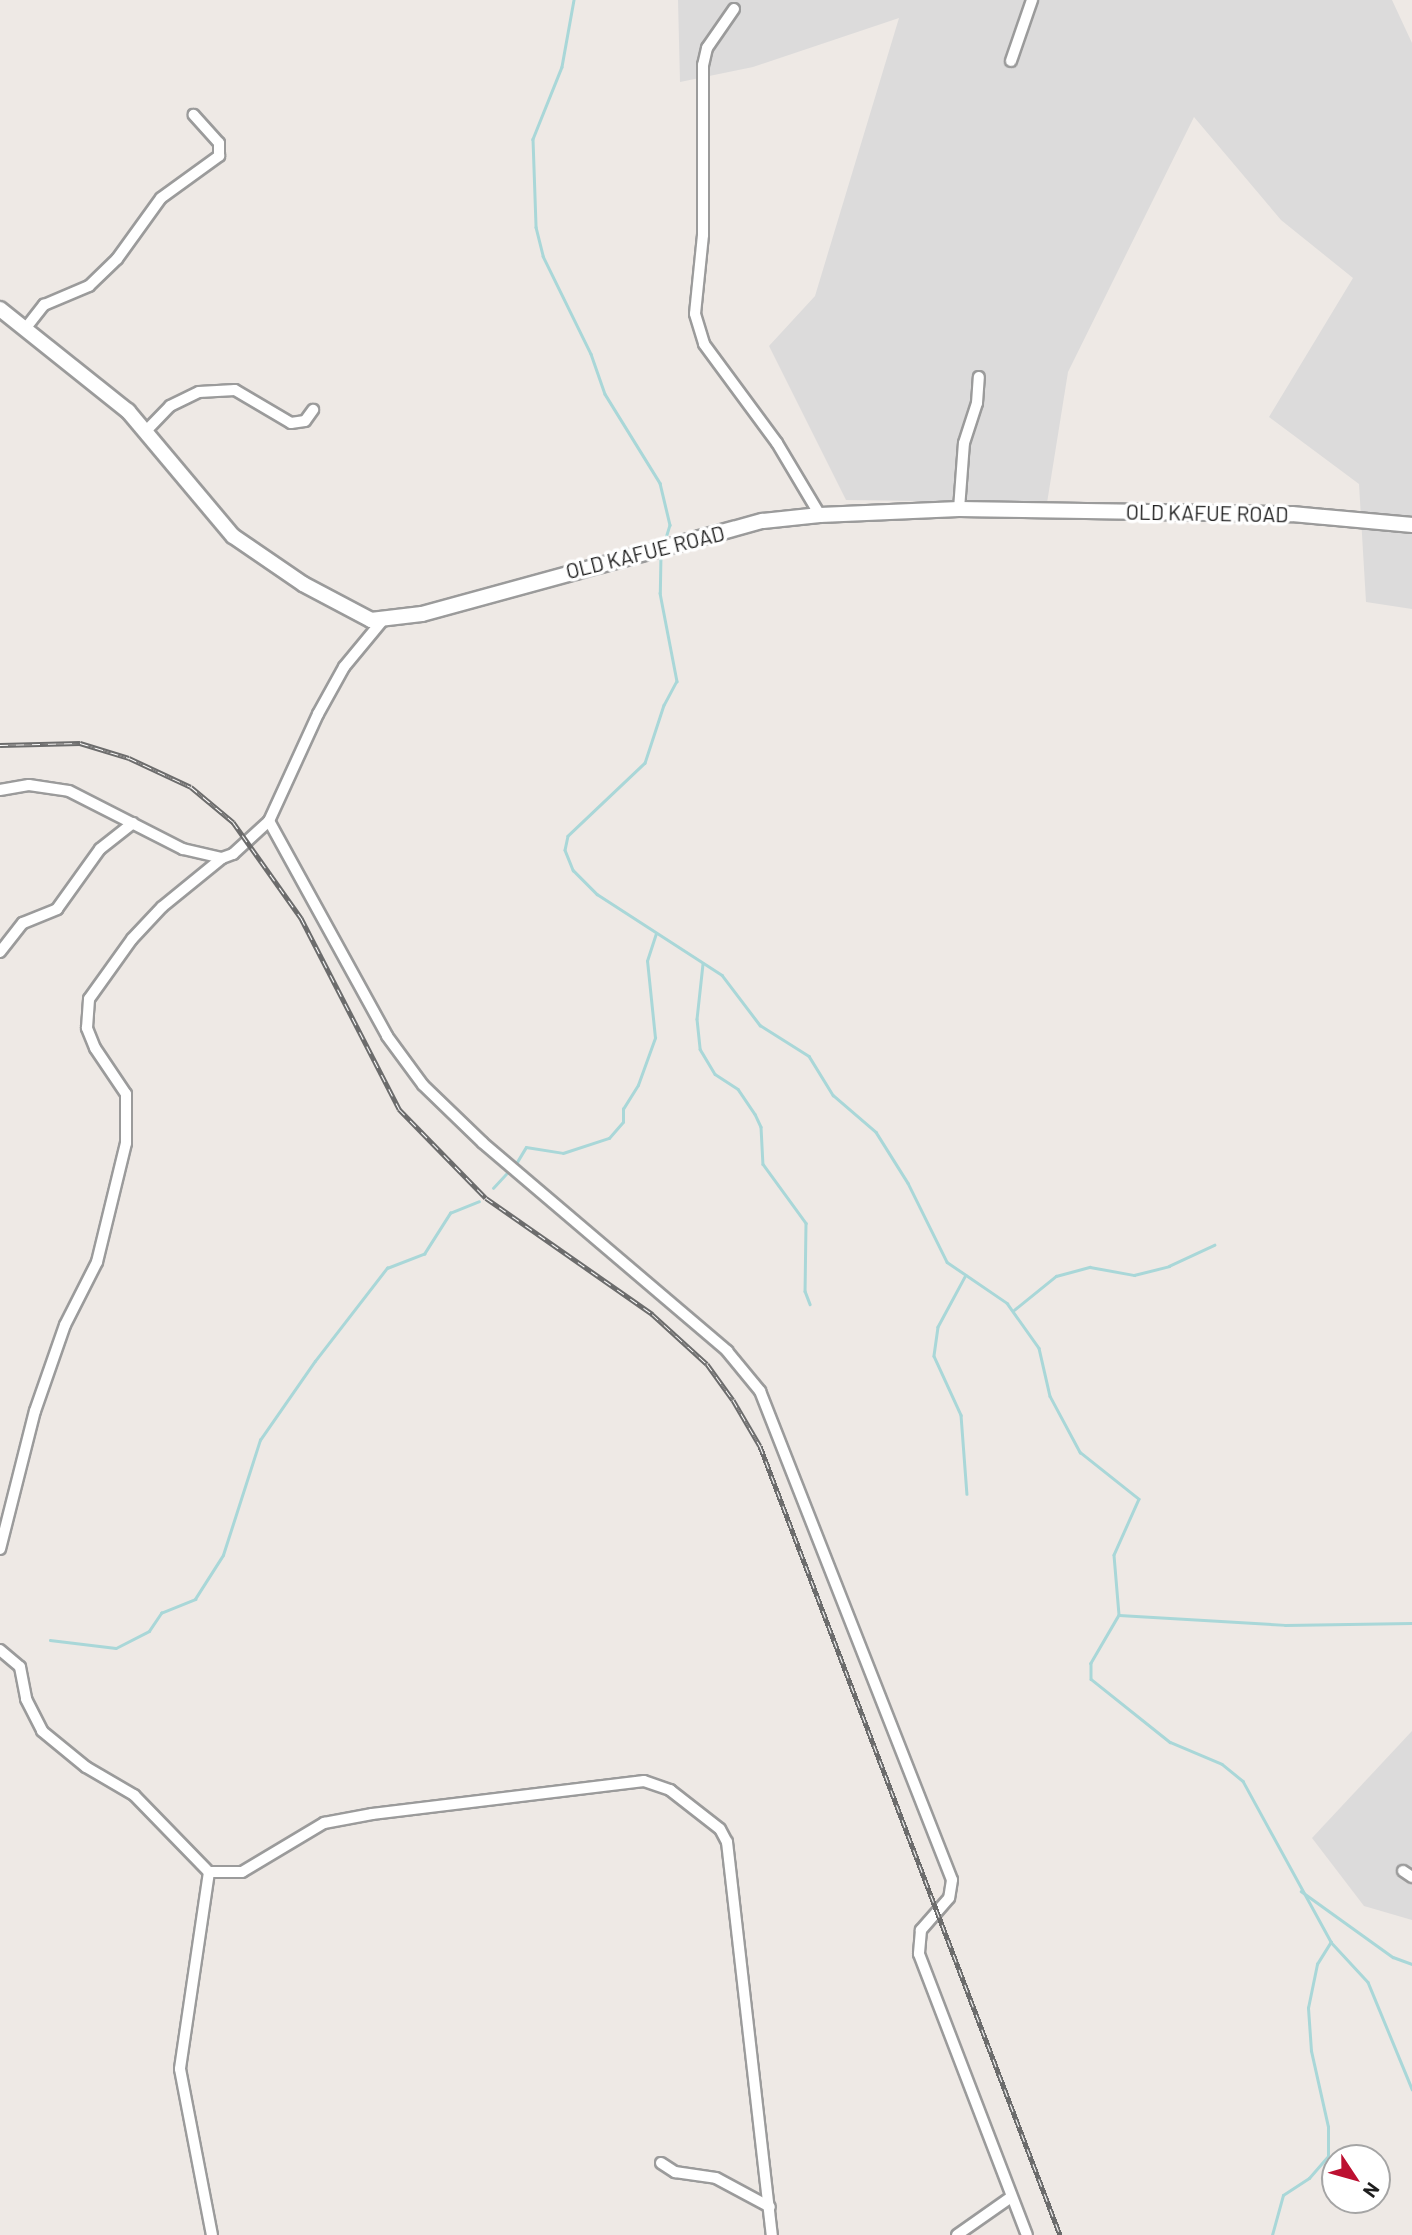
<!DOCTYPE html>
<html>
<head>
<meta charset="utf-8">
<style>
	body { margin:0 }
	#map { position:relative; width:1412px; height:2235px; overflow:hidden; background:#eee9e5; font-family:Barlow,sans-serif }
	div>[style] { position:absolute }
	.residential>* { inset:0; background:#dcdbdb }
	.stream>* { height:2.5px; margin:-1.25px; padding:0 1.25px; transform-origin:1.25px; border-radius:1.25px; background:#a9d7d8 }
	.roads { filter:drop-shadow(2px 0 #9b9b9b) drop-shadow(-2px 0 #9b9b9b) drop-shadow(0 2px #9b9b9b) drop-shadow(0 -2px #9b9b9b) }
	.minor>* { height:10px; margin:-5px; padding:0 5px; transform-origin:5px; border-radius:5px; background:#fff }
	.tertiary>* { height:14px; margin:-7px; padding:0 7px; transform-origin:7px; border-radius:7px; background:#fff }
	.rail>* { height:5px; margin-top:-2.5px; transform-origin:0; background:repeating-linear-gradient(90deg,#fff 0 8px,#6c6c6c 0 16px); box-sizing:border-box; border-block:2px solid #6c6c6c }
	span { translate:-50% -50%; white-space:nowrap; text-align:center; line-height:1.15; -webkit-text-stroke:7px #fff; paint-order:stroke }
	.street-label { font-size:21px; color:#1e1e1e }
	.north { position:absolute; left:1321px; top:2144px; width:70px; height:70px; box-sizing:border-box; background:#fff; border:2px solid #a5a5a5; border-radius:50%; rotate:126deg; font-size:19px; font-weight:700; line-height:28px; text-align:center; color:#1e1e1e }
	.north::after { content:''; display:block; margin:auto; width:24px; height:32px; background:#bc1031; clip-path:polygon(50% 0,100% 100%,50% 72%,0 100%) }
</style>
</head>
<body>
<div id="map">
	<div class="residential">
		<i style="clip-path:polygon(678px 0,1392px 0,1412px 43px,1412px 609px,1366px 602px,1359px 484px,1269px 417px,1353px 278px,1281px 220px,1194px 117px,1068px 372px,1047px 503px,846px 500px,769px 346px,815px 296px,899px 18px,753px 67px,680px 82px)"></i>
		<i style="clip-path:polygon(1412px 1731px,1412px 1920px,1364px 1906px,1312px 1838px)"></i>
	</div>
	<div class="stream">
		<i style="left:574px;top:0;width:68px;rotate:100.2deg"></i>
		<i style="left:562px;top:67px;width:78px;rotate:111.9deg"></i>
		<i style="left:533px;top:139px;width:88px;rotate:88deg"></i>
		<i style="left:536px;top:227px;width:30px;rotate:76deg"></i>
		<i style="left:543px;top:256px;width:109px;rotate:63.9deg"></i>
		<i style="left:591px;top:354px;width:42px;rotate:70.7deg"></i>
		<i style="left:605px;top:394px;width:105px;rotate:58.3deg"></i>
		<i style="left:660px;top:483px;width:43px;rotate:76.6deg"></i>
		<i style="left:670px;top:525px;width:17px;rotate:107deg"></i>
		<i style="left:661px;top:554px;width:39px;rotate:91deg"></i>
		<i style="left:660px;top:593px;width:90px;rotate:79.1deg"></i>
		<i style="left:677px;top:681px;width:27px;rotate:118deg"></i>
		<i style="left:664px;top:705px;width:61px;rotate:108.1deg"></i>
		<i style="left:645px;top:763px;width:106px;rotate:136.5deg"></i>
		<i style="left:568px;top:836px;width:14px;rotate:102deg"></i>
		<i style="left:565px;top:850px;width:22px;rotate:68deg"></i>
		<i style="left:573px;top:870px;width:34px;rotate:45deg"></i>
		<i style="left:597px;top:894px;width:149px;rotate:32.9deg"></i>
		<i style="left:722px;top:975px;width:63px;rotate:52.8deg"></i>
		<i style="left:760px;top:1025px;width:58px;rotate:32.3deg"></i>
		<i style="left:809px;top:1056px;width:46px;rotate:58.4deg"></i>
		<i style="left:833px;top:1095px;width:57px;rotate:40.7deg"></i>
		<i style="left:876px;top:1132px;width:60px;rotate:57.9deg"></i>
		<i style="left:908px;top:1183px;width:88px;rotate:63.7deg"></i>
		<i style="left:947px;top:1262px;width:73px;rotate:34.3deg"></i>
		<i style="left:1007px;top:1303px;width:55px;rotate:54.6deg"></i>
		<i style="left:1039px;top:1348px;width:49px;rotate:77.1deg"></i>
		<i style="left:1050px;top:1396px;width:64px;rotate:61.8deg"></i>
		<i style="left:1080px;top:1452px;width:75px;rotate:38.5deg"></i>
		<i style="left:1139px;top:1499px;width:61px;rotate:114.1deg"></i>
		<i style="left:1114px;top:1555px;width:60px;rotate:85.2deg"></i>
		<i style="left:1119px;top:1615px;width:56px;rotate:120.3deg"></i>
		<i style="left:1091px;top:1663px;width:16px;rotate:90deg"></i>
		<i style="left:1091px;top:1679px;width:101px;rotate:38.6deg"></i>
		<i style="left:1170px;top:1742px;width:56px;rotate:22.9deg"></i>
		<i style="left:1222px;top:1764px;width:27px;rotate:39deg"></i>
		<i style="left:1243px;top:1781px;width:183px;rotate:61.3deg"></i>
		<i style="left:1331px;top:1942px;width:54px;rotate:47.2deg"></i>
		<i style="left:1368px;top:1982px;width:116px;rotate:67.6deg"></i>
		<i style="left:703px;top:964px;width:55px;rotate:96.2deg"></i>
		<i style="left:697px;top:1019px;width:30px;rotate:84deg"></i>
		<i style="left:700px;top:1049px;width:29px;rotate:59deg"></i>
		<i style="left:715px;top:1074px;width:27px;rotate:33deg"></i>
		<i style="left:738px;top:1089px;width:30px;rotate:56deg"></i>
		<i style="left:755px;top:1114px;width:14px;rotate:65deg"></i>
		<i style="left:761px;top:1127px;width:37px;rotate:87deg"></i>
		<i style="left:763px;top:1164px;width:73px;rotate:53.9deg"></i>
		<i style="left:806px;top:1223px;width:68px;rotate:90.8deg"></i>
		<i style="left:805px;top:1291px;width:14px;rotate:69deg"></i>
		<i style="left:517px;top:1162px;width:17px;rotate:-59deg"></i>
		<i style="left:526px;top:1147px;width:37px;rotate:9deg"></i>
		<i style="left:563px;top:1153px;width:48px;rotate:-18.1deg"></i>
		<i style="left:609px;top:1138px;width:21px;rotate:-49deg"></i>
		<i style="left:623px;top:1122px;width:13px;rotate:-90deg"></i>
		<i style="left:623px;top:1109px;width:28px;rotate:-58deg"></i>
		<i style="left:638px;top:1085px;width:50px;rotate:-70.1deg"></i>
		<i style="left:655px;top:1038px;width:77px;rotate:-95.9deg"></i>
		<i style="left:647px;top:961px;width:29px;rotate:-72deg"></i>
		<i style="left:493px;top:1188px;width:23px;rotate:-47deg"></i>
		<i style="left:966px;top:1275px;width:59px;rotate:118.3deg"></i>
		<i style="left:938px;top:1327px;width:29px;rotate:98deg"></i>
		<i style="left:934px;top:1356px;width:65px;rotate:65.4deg"></i>
		<i style="left:961px;top:1415px;width:79px;rotate:85.7deg"></i>
		<i style="left:1014px;top:1310px;width:54px;rotate:-39deg"></i>
		<i style="left:1056px;top:1276px;width:35px;rotate:-15deg"></i>
		<i style="left:1090px;top:1267px;width:45px;rotate:10.3deg"></i>
		<i style="left:1134px;top:1275px;width:36px;rotate:-14deg"></i>
		<i style="left:1169px;top:1266px;width:50px;rotate:-25deg"></i>
		<i style="left:1119px;top:1615px;width:166px;rotate:3.4deg"></i>
		<i style="left:1285px;top:1625px;width:127px;rotate:-0.9deg"></i>
		<i style="left:50px;top:1640px;width:66px;rotate:6.9deg"></i>
		<i style="left:116px;top:1648px;width:37px;rotate:-27deg"></i>
		<i style="left:149px;top:1631px;width:22px;rotate:-56deg"></i>
		<i style="left:161px;top:1613px;width:37px;rotate:-22deg"></i>
		<i style="left:195px;top:1599px;width:52px;rotate:-57.5deg"></i>
		<i style="left:223px;top:1555px;width:121px;rotate:-72.2deg"></i>
		<i style="left:260px;top:1440px;width:96px;rotate:-55.2deg"></i>
		<i style="left:315px;top:1361px;width:118px;rotate:-52.3deg"></i>
		<i style="left:387px;top:1268px;width:40px;rotate:-21deg"></i>
		<i style="left:424px;top:1254px;width:49px;rotate:-57.6deg"></i>
		<i style="left:450px;top:1213px;width:31px;rotate:-22deg"></i>
		<i style="left:1301px;top:1891px;width:113px;rotate:35.7deg"></i>
		<i style="left:1393px;top:1957px;width:20px;rotate:20deg"></i>
		<i style="left:1272px;top:2235px;width:41px;rotate:-74.6deg"></i>
		<i style="left:1283px;top:2195px;width:31px;rotate:-33deg"></i>
		<i style="left:1309px;top:2178px;width:29px;rotate:-49deg"></i>
		<i style="left:1328px;top:2156px;width:29px;rotate:-90deg"></i>
		<i style="left:1328px;top:2127px;width:78px;rotate:-102.6deg"></i>
		<i style="left:1311px;top:2051px;width:43px;rotate:-94deg"></i>
		<i style="left:1308px;top:2008px;width:45px;rotate:-78.4deg"></i>
		<i style="left:1317px;top:1964px;width:26px;rotate:-58deg"></i>
	</div>
	<div class="roads">
		<div class="minor">
			<i style="left:734px;top:9px;width:47px;rotate:124.7deg"></i>
			<i style="left:707px;top:48px;width:17px;rotate:103deg"></i>
			<i style="left:703px;top:65px;width:170px;rotate:90deg"></i>
			<i style="left:703px;top:235px;width:79px;rotate:95.8deg"></i>
			<i style="left:695px;top:314px;width:31px;rotate:73deg"></i>
			<i style="left:704px;top:344px;width:123px;rotate:53.6deg"></i>
			<i style="left:777px;top:443px;width:84px;rotate:59.2deg"></i>
			<i style="left:1011px;top:61px;width:65px;rotate:-71deg"></i>
			<i style="left:25px;top:329px;width:31px;rotate:-52deg"></i>
			<i style="left:44px;top:305px;width:49px;rotate:-22.9deg"></i>
			<i style="left:89px;top:286px;width:39px;rotate:-44deg"></i>
			<i style="left:117px;top:259px;width:75px;rotate:-54.2deg"></i>
			<i style="left:161px;top:198px;width:72px;rotate:-35.9deg"></i>
			<i style="left:219px;top:156px;width:13px;rotate:-90deg"></i>
			<i style="left:219px;top:143px;width:38px;rotate:-132deg"></i>
			<i style="left:145px;top:432px;width:36px;rotate:-46deg"></i>
			<i style="left:170px;top:406px;width:32px;rotate:-26deg"></i>
			<i style="left:199px;top:392px;width:36px;rotate:-3deg"></i>
			<i style="left:235px;top:390px;width:65px;rotate:30.5deg"></i>
			<i style="left:291px;top:423px;width:14px;rotate:-8deg"></i>
			<i style="left:305px;top:421px;width:14px;rotate:-54deg"></i>
			<i style="left:959px;top:509px;width:66px;rotate:-85.7deg"></i>
			<i style="left:964px;top:443px;width:42px;rotate:-72deg"></i>
			<i style="left:977px;top:403px;width:26px;rotate:-86deg"></i>
			<i style="left:0;top:790px;width:29px;rotate:-10deg"></i>
			<i style="left:29px;top:785px;width:40px;rotate:8.5deg"></i>
			<i style="left:69px;top:791px;width:128px;rotate:27deg"></i>
			<i style="left:183px;top:849px;width:40px;rotate:13deg"></i>
			<i style="left:222px;top:858px;width:12px;rotate:-20deg"></i>
			<i style="left:233px;top:854px;width:49px;rotate:-42.5deg"></i>
			<i style="left:269px;top:821px;width:118px;rotate:-65.4deg"></i>
			<i style="left:318px;top:714px;width:54px;rotate:-61deg"></i>
			<i style="left:344px;top:667px;width:60px;rotate:-50.4deg"></i>
			<i style="left:269px;top:821px;width:245px;rotate:61.2deg"></i>
			<i style="left:387px;top:1036px;width:61px;rotate:53.7deg"></i>
			<i style="left:423px;top:1085px;width:83px;rotate:44deg"></i>
			<i style="left:483px;top:1143px;width:321px;rotate:40.4deg"></i>
			<i style="left:727px;top:1351px;width:52px;rotate:50.5deg"></i>
			<i style="left:760px;top:1391px;width:525px;rotate:68.56deg"></i>
			<i style="left:952px;top:1880px;width:18px;rotate:99deg"></i>
			<i style="left:949px;top:1898px;width:43px;rotate:131.2deg"></i>
			<i style="left:921px;top:1930px;width:24px;rotate:95deg"></i>
			<i style="left:919px;top:1954px;width:301px;rotate:69deg"></i>
			<i style="left:0;top:952px;width:37px;rotate:-52deg"></i>
			<i style="left:23px;top:923px;width:37px;rotate:-22deg"></i>
			<i style="left:57px;top:909px;width:74px;rotate:-54.4deg"></i>
			<i style="left:100px;top:849px;width:42px;rotate:-38.2deg"></i>
			<i style="left:0;top:1549px;width:142px;rotate:-75.8deg"></i>
			<i style="left:35px;top:1411px;width:91px;rotate:-70.8deg"></i>
			<i style="left:65px;top:1325px;width:71px;rotate:-63.1deg"></i>
			<i style="left:97px;top:1262px;width:122px;rotate:-76.3deg"></i>
			<i style="left:126px;top:1143px;width:49px;rotate:-90deg"></i>
			<i style="left:126px;top:1094px;width:55px;rotate:-124deg"></i>
			<i style="left:95px;top:1048px;width:22px;rotate:-112deg"></i>
			<i style="left:87px;top:1028px;width:29px;rotate:-86deg"></i>
			<i style="left:89px;top:999px;width:74px;rotate:-54.4deg"></i>
			<i style="left:132px;top:939px;width:44px;rotate:-46.8deg"></i>
			<i style="left:162px;top:907px;width:77px;rotate:-39.2deg"></i>
			<i style="left:0;top:1650px;width:26px;rotate:40deg"></i>
			<i style="left:20px;top:1667px;width:33px;rotate:79deg"></i>
			<i style="left:26px;top:1699px;width:36px;rotate:63deg"></i>
			<i style="left:42px;top:1731px;width:57px;rotate:39.3deg"></i>
			<i style="left:86px;top:1767px;width:56px;rotate:30.3deg"></i>
			<i style="left:134px;top:1795px;width:107px;rotate:45.8deg"></i>
			<i style="left:209px;top:1872px;width:199px;rotate:98.4deg"></i>
			<i style="left:180px;top:2069px;width:169px;rotate:79.1deg"></i>
			<i style="left:1403px;top:1871px;width:11px;rotate:34deg"></i>
			<i style="left:209px;top:1872px;width:33px"></i>
			<i style="left:242px;top:1872px;width:96px;rotate:-30.9deg"></i>
			<i style="left:324px;top:1823px;width:49px;rotate:-10.6deg"></i>
			<i style="left:372px;top:1814px;width:274px;rotate:-6.9deg"></i>
			<i style="left:644px;top:1781px;width:28px;rotate:19deg"></i>
			<i style="left:670px;top:1790px;width:63px;rotate:38deg"></i>
			<i style="left:720px;top:1829px;width:15px;rotate:62deg"></i>
			<i style="left:727px;top:1842px;width:396px;rotate:83.5deg"></i>
			<i style="left:661px;top:2163px;width:17px;rotate:33deg"></i>
			<i style="left:675px;top:2172px;width:41px;rotate:8.3deg"></i>
			<i style="left:716px;top:2178px;width:61px;rotate:28.2deg"></i>
			<i style="left:957px;top:2235px;width:66px;rotate:-35.1deg"></i>
		</div>
		<div class="tertiary">
			<i style="left:0;top:309px;width:164px;rotate:38.6deg"></i>
			<i style="left:128px;top:411px;width:163px;rotate:50deg"></i>
			<i style="left:233px;top:536px;width:85px;rotate:34.4deg"></i>
			<i style="left:303px;top:584px;width:77px;rotate:27.9deg"></i>
			<i style="left:371px;top:620px;width:51px;rotate:-6.7deg"></i>
			<i style="left:422px;top:614px;width:353px;rotate:-15.3deg"></i>
			<i style="left:763px;top:521px;width:57px;rotate:-6deg"></i>
			<i style="left:820px;top:515px;width:139px;rotate:-2.5deg"></i>
			<i style="left:959px;top:509px;width:333px;rotate:0.9deg"></i>
			<i style="left:1292px;top:514px;width:121px;rotate:5.2deg"></i>
		</div>
	</div>
	<div class="rail">
		<i style="left:0;top:745px;width:80px;rotate:-1.4deg"></i>
		<i style="left:80px;top:743px;width:51px;rotate:17deg"></i>
		<i style="left:129px;top:758px;width:68px;rotate:25.1deg"></i>
		<i style="left:191px;top:787px;width:55px;rotate:39.8deg"></i>
		<i style="left:233px;top:822px;width:118px;rotate:54.7deg"></i>
		<i style="left:301px;top:918px;width:215px;rotate:62.8deg"></i>
		<i style="left:399px;top:1109px;width:124px;rotate:45.7deg"></i>
		<i style="left:486px;top:1198px;width:203px;rotate:34.9deg"></i>
		<i style="left:652px;top:1314px;width:74px;rotate:42.3deg"></i>
		<i style="left:707px;top:1364px;width:44px;rotate:54.2deg"></i>
		<i style="left:733px;top:1400px;width:53px;rotate:59.6deg"></i>
		<i style="left:760px;top:1446px;width:844px;rotate:69.18deg"></i>
	</div>
	<div class="street-label">
		<span style="left:1207px;top:513px;rotate:1deg">OLD KAFUE ROAD</span>
		<span style="left:645px;top:552px;rotate:-14deg">OLD KAFUE ROAD</span>
	</div>
	<div class="north">N</div>
</div>
</body>
</html>
